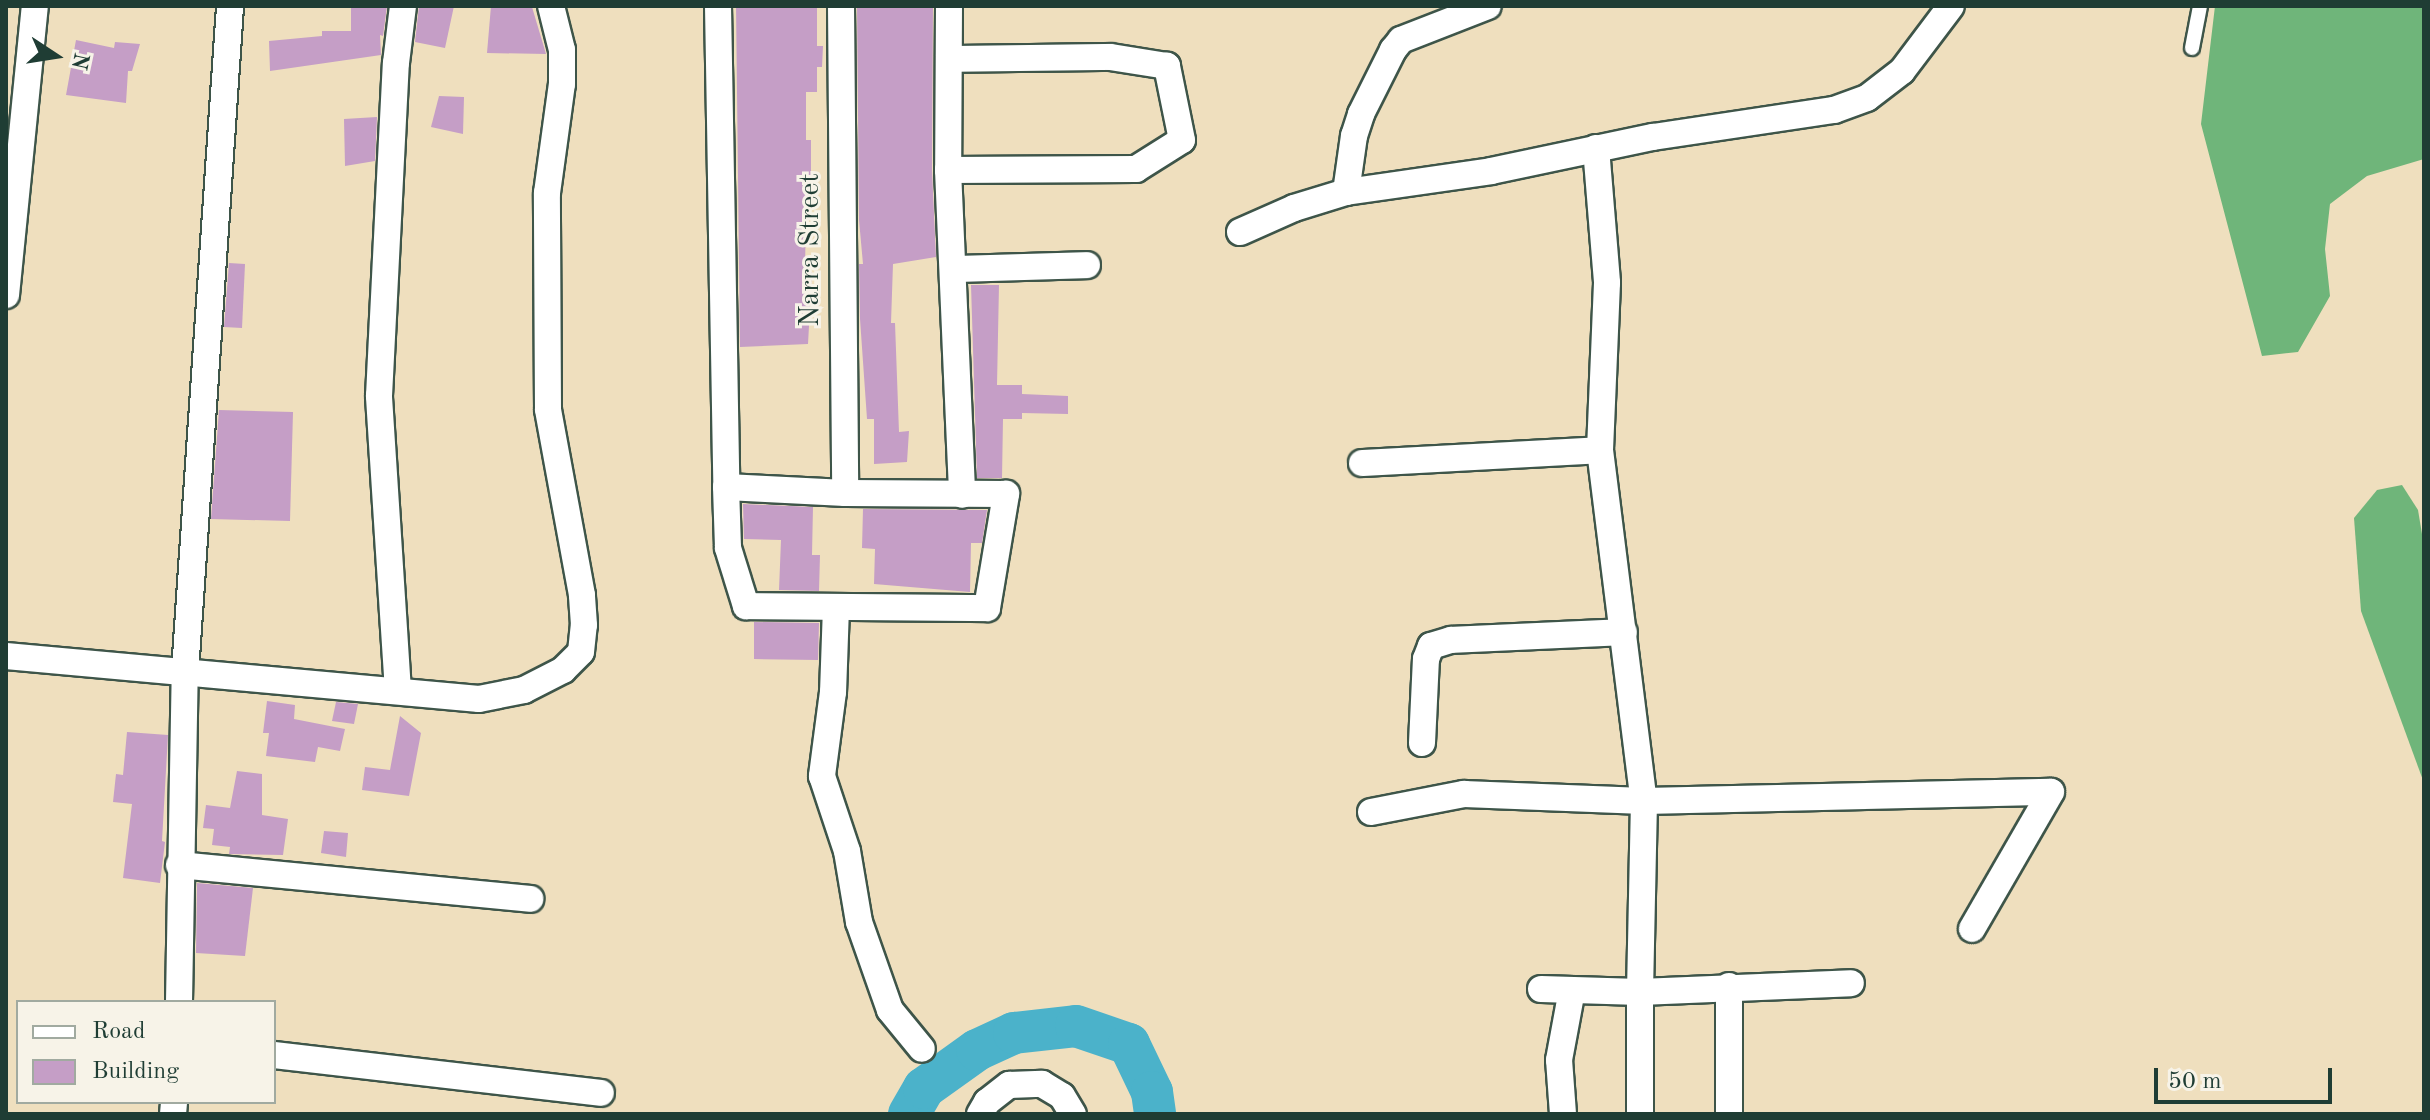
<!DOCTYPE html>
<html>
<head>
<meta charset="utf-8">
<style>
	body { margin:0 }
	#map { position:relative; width:2430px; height:1120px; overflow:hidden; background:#efdfbe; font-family:"Old Standard TT",serif }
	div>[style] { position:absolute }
	.forest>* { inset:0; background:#6fb57a }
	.river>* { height:42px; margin:-21px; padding:0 21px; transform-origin:21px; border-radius:21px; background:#4bb2ca }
	.building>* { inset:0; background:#c59ec6 }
	.roads { filter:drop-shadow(2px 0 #3e5549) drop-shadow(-2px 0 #3e5549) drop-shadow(0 2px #3e5549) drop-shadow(0 -2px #3e5549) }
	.service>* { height:14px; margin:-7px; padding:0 7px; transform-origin:7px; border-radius:7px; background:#fff }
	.minor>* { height:26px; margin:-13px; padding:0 13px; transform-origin:13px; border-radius:13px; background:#fff }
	span { translate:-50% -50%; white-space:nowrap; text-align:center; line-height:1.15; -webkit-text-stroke:6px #f7f3e8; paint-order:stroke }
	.street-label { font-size:28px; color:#1f3d34 }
	.frame { position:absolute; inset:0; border:8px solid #1f3d34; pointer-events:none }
	.legend { position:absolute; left:16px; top:1000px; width:260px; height:104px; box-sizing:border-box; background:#f7f3e8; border:2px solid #a1aaa0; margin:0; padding:10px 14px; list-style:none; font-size:24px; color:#1f3d34 }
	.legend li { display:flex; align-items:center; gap:16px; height:40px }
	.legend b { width:40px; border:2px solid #a1aaa0 }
	.north { position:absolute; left:16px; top:16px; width:80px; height:80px; -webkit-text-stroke:6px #f7f3e8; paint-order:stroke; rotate:102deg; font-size:22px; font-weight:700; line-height:32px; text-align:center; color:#1f3d34 }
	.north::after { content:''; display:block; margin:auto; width:28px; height:36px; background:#1f3d34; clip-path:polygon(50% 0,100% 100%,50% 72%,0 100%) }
	.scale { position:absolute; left:2154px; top:1068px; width:178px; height:36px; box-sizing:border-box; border:4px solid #1f3d34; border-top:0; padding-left:10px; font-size:24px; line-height:28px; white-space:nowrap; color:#1f3d34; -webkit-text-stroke:6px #f7f3e8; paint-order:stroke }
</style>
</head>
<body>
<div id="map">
	<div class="forest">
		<i style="clip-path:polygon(2215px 6px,2424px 6px,2424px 159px,2367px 176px,2330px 204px,2325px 249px,2330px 296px,2298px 352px,2262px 356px,2201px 124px)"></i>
		<i style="clip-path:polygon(2402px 485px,2418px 510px,2424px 546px,2424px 783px,2361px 611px,2354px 518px,2377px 490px)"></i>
	</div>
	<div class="river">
		<i style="left:909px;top:1114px;width:30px;rotate:-60deg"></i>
		<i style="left:924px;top:1088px;width:65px;rotate:-35.6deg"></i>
		<i style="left:977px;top:1050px;width:41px;rotate:-24.7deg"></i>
		<i style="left:1014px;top:1033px;width:62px;rotate:-6.4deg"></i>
		<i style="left:1076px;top:1026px;width:56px;rotate:18.8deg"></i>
		<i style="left:1129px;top:1044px;width:53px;rotate:64.4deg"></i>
		<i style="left:1152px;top:1092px;width:22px;rotate:82deg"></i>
	</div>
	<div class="building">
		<i style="clip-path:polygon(351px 6px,387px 6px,383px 36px,380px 35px,381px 55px,270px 71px,269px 41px,322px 36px,322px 31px,351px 31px)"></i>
		<i style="clip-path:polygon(419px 6px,454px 6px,445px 48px,415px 42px)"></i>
		<i style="clip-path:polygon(491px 6px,532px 7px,546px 54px,487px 53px)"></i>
		<i style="clip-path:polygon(736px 6px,817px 6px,817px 46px,823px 46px,822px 67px,817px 67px,817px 92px,806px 92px,806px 140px,811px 140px,811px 206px,806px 206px,805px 272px,812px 272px,808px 344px,740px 347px)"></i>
		<i style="clip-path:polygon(857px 6px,933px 6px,932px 170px,936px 257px,893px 264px,891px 323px,895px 323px,899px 432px,909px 431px,907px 462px,874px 464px,874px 419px,867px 419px,860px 319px,859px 264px,863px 264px,859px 220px)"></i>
		<i style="clip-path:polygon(76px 40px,114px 48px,115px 42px,140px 44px,132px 71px,128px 71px,126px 103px,66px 95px)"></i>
		<i style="clip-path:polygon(439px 96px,464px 97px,463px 134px,431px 127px)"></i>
		<i style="clip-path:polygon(377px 117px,375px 161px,345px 166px,344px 119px)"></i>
		<i style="clip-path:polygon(229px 263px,245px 264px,242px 328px,224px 327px)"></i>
		<i style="clip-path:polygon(971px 285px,999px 285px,997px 385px,1022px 385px,1022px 394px,1068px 396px,1068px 414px,1022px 413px,1022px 419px,1003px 419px,1002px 478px,977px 478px)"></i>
		<i style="clip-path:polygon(219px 410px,293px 412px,290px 521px,211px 519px)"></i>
		<i style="clip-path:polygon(743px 504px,813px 507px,812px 555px,820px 555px,819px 591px,779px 590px,781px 540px,744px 539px)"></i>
		<i style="clip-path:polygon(863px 509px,987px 510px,982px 543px,971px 543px,970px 592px,874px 584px,875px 549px,862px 548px)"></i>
		<i style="clip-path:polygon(754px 622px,819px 623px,818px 660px,754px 659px)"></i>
		<i style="clip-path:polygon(267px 701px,295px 705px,294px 719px,345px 729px,340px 751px,318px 747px,315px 762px,266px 756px,269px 733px,263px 733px)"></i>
		<i style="clip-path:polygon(336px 702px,358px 704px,354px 724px,332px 721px)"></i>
		<i style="clip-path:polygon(400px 716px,421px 733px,409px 796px,362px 790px,365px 767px,390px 770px)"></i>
		<i style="clip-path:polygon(127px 732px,168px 735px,162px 841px,165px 842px,160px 883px,123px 878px,132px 804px,113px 802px,116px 774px,123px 775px)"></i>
		<i style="clip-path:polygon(237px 771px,262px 774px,262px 815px,288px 819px,283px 855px,229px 854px,230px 847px,212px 845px,214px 829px,203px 828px,206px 805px,230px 808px)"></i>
		<i style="clip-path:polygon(324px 831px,348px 833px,346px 857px,321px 853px)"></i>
		<i style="clip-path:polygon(197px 883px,253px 888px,245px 956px,196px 953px)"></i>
	</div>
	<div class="roads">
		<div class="service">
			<i style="left:2192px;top:48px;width:43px;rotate:-79.2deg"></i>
		</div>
		<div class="minor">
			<i style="left:718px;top:6px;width:481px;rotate:89deg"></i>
			<i style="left:726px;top:487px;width:61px;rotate:88.1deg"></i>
			<i style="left:728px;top:548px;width:61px;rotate:72.8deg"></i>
			<i style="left:746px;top:606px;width:241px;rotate:0.5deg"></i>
			<i style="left:987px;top:608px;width:116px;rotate:-80.5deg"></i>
			<i style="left:1006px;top:494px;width:161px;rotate:-179.6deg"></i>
			<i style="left:845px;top:493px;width:119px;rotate:-177.1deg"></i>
			<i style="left:841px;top:6px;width:487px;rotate:89.5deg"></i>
			<i style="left:949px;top:6px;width:164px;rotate:90.3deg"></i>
			<i style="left:948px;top:170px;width:325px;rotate:87.5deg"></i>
			<i style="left:1596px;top:148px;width:135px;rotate:85.3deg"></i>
			<i style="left:1607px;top:283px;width:167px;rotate:92.4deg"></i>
			<i style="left:1600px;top:450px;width:354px;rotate:82.9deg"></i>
			<i style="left:1644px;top:801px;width:191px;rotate:91.2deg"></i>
			<i style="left:1640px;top:992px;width:211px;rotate:-2.4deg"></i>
			<i style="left:948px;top:170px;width:188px;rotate:-0.3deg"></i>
			<i style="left:1136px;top:169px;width:54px;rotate:-32.2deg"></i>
			<i style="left:1182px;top:140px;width:76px;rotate:-101.5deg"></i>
			<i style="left:1167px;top:66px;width:58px;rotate:-171deg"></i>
			<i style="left:1110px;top:57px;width:161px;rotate:179.3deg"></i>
			<i style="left:1346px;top:192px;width:57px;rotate:-81.9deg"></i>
			<i style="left:1354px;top:136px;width:23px;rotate:-72deg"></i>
			<i style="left:1361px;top:114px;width:72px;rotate:-63.4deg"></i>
			<i style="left:1393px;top:50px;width:13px;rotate:-51deg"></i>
			<i style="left:1401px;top:40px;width:93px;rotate:-21.3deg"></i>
			<i style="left:1240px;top:232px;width:59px;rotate:-24deg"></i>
			<i style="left:1294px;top:208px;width:54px;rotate:-17.1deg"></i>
			<i style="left:1346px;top:192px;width:147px;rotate:-8.2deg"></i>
			<i style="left:1491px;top:171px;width:166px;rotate:-11.9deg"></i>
			<i style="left:1653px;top:137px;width:183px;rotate:-8.5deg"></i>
			<i style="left:1834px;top:110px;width:35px;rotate:-20deg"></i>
			<i style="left:1867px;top:98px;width:44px;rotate:-37.6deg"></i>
			<i style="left:1902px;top:71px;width:81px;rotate:-53deg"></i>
			<i style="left:953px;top:269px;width:134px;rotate:-1.7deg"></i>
			<i style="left:6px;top:295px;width:290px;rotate:-84.3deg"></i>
			<i style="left:1362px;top:463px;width:238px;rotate:-3.1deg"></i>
			<i style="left:836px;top:607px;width:85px;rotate:92deg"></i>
			<i style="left:833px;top:692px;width:85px;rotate:97.5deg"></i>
			<i style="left:822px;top:776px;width:79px;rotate:71.6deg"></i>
			<i style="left:847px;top:851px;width:72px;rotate:80.4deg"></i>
			<i style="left:859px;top:922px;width:93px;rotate:70.6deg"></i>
			<i style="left:890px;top:1010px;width:50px;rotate:50.6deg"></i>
			<i style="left:6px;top:656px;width:475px;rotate:5.2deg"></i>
			<i style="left:479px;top:699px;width:46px;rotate:-11.3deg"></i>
			<i style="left:524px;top:690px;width:44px;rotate:-27.1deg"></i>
			<i style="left:563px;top:670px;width:25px;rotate:-45deg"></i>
			<i style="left:581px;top:652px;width:27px;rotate:-84deg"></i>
			<i style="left:584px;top:625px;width:30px;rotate:-94deg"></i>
			<i style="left:582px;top:595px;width:189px;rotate:-100.4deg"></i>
			<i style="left:548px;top:409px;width:216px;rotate:-90.3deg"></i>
			<i style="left:547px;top:193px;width:110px;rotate:-82.2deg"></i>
			<i style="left:562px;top:84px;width:34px;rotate:-90deg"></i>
			<i style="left:562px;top:50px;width:45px;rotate:-104deg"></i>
			<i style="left:398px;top:691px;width:296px;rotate:-93.7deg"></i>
			<i style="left:379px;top:396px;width:333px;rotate:-87.1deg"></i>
			<i style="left:396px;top:63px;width:57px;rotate:-83deg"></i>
			<i style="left:1422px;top:743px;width:84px;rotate:-87.3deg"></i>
			<i style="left:1426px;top:659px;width:14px;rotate:-69deg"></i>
			<i style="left:1431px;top:646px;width:21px;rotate:-17deg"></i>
			<i style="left:1451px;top:640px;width:173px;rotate:-2.6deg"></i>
			<i style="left:1371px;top:812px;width:95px;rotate:-11deg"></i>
			<i style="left:1464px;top:794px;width:180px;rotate:2.2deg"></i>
			<i style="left:1644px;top:801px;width:407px;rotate:-1.3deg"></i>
			<i style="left:2051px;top:792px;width:158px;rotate:120deg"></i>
			<i style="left:179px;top:865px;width:353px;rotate:5.5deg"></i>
			<i style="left:1541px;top:989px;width:99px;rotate:1.7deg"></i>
			<i style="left:1640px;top:992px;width:122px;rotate:90deg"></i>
			<i style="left:179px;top:1002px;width:330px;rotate:-89deg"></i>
			<i style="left:185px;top:672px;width:668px;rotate:-86.13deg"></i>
			<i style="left:274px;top:1055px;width:329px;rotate:6.6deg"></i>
			<i style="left:173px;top:1114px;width:12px;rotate:-85deg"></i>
			<i style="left:980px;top:1114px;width:14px;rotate:-60deg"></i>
			<i style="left:987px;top:1102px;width:28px;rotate:-38deg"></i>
			<i style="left:1009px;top:1085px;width:33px;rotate:-2deg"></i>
			<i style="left:1042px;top:1084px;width:23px;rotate:31deg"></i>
			<i style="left:1062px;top:1096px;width:21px;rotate:59deg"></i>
			<i style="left:1563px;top:1114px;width:54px;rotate:-94.2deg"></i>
			<i style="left:1559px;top:1060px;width:71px;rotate:-79.5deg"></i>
			<i style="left:1729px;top:1114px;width:128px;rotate:-90deg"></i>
		</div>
	</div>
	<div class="street-label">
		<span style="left:811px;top:250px;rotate:-90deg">Narra Street</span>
	</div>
	<div class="frame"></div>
	<ul class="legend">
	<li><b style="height:10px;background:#fff"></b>Road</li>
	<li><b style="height:22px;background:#c59ec6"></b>Building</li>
	</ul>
	<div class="north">N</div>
	<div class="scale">50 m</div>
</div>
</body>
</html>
